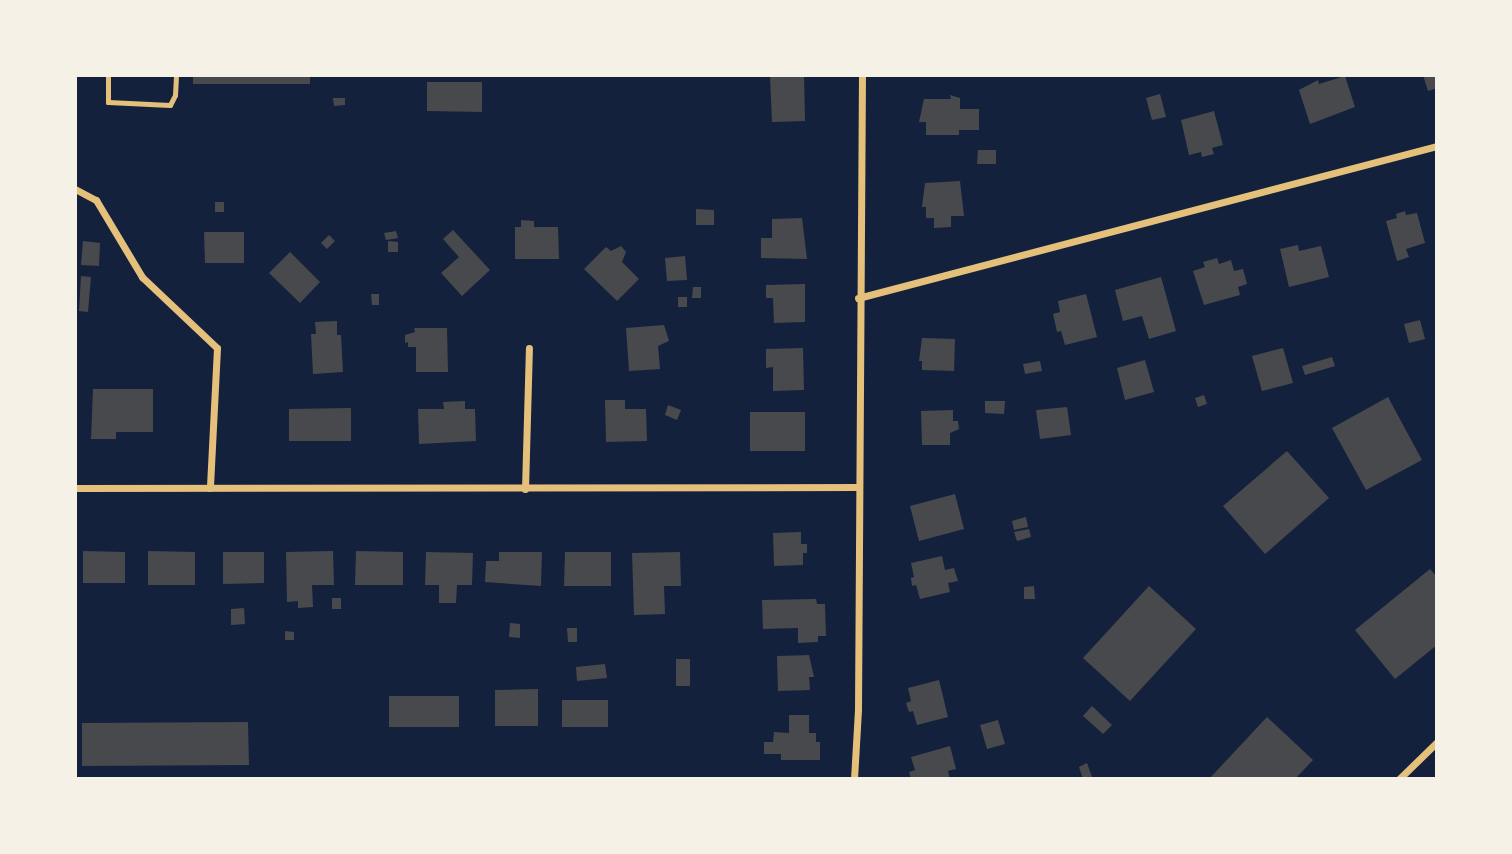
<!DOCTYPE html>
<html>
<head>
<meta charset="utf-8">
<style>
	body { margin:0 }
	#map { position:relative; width:1512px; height:854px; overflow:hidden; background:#14213d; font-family:Merriweather,serif }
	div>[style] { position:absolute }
	.building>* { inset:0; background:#48494c }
	.service>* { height:5px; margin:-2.5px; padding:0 2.5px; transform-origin:2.5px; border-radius:2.5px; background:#e5c07b }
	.minor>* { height:7px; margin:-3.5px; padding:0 3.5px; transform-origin:3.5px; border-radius:3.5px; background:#e5c07b }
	span { translate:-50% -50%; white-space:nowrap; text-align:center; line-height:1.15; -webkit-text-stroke:7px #f6f1e7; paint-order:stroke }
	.frame { position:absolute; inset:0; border:77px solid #f6f1e7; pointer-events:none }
</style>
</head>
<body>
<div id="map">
	<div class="building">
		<i style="clip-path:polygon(193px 75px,310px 75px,310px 84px,193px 84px)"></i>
		<i style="clip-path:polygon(804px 75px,805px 121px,772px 122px,770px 76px)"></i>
		<i style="clip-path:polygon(1423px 75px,1437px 75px,1437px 88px,1428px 91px)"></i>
		<i style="clip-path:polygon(1345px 76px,1355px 107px,1310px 124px,1299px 90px,1318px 80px,1319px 84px)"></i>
		<i style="clip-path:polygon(427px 82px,482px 82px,482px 112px,427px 111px)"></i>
		<i style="clip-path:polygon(1160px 94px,1166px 117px,1152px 120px,1146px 98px)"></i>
		<i style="clip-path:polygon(950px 95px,960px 98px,960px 109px,979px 109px,979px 130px,959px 130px,959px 135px,926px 135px,926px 122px,919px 122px,924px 99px,951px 99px)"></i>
		<i style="clip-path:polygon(333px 98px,345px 98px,345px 105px,334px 106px)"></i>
		<i style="clip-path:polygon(1214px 111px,1223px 145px,1212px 148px,1214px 154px,1202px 157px,1201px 152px,1189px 155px,1181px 120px)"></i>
		<i style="clip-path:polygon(978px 150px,996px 150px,996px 164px,977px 164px)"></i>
		<i style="clip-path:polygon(960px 181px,964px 216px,951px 216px,951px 227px,934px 228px,934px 218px,926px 218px,926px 207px,922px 207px,925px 183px)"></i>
		<i style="clip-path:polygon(215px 202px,224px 202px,224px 212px,215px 212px)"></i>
		<i style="clip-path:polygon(696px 209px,714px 210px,714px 225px,696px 225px)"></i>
		<i style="clip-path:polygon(1405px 211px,1406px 215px,1417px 213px,1425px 243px,1406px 249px,1409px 257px,1397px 261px,1386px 221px,1397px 218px,1396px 214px)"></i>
		<i style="clip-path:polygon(802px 218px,807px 259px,761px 258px,761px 238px,772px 238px,772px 219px)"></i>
		<i style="clip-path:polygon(521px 220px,534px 221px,534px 227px,558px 227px,559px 259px,515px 259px,515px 227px,521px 227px)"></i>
		<i style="clip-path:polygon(453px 230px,490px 270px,462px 296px,441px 273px,459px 257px,443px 239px)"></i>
		<i style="clip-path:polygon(396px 231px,398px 238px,386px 240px,384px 233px)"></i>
		<i style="clip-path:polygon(204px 232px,244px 232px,244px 263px,205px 263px)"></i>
		<i style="clip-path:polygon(329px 235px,335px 241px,327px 249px,321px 243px)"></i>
		<i style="clip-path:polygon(83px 241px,100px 243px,99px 266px,81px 265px)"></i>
		<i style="clip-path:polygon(388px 241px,398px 242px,398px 252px,388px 252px)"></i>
		<i style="clip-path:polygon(1298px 245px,1299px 251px,1321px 246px,1329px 277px,1289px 287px,1280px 249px)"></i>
		<i style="clip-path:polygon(621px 246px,626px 252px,622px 262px,639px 279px,617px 301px,584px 269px,606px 247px,611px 251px)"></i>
		<i style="clip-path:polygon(290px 252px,320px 282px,300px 303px,269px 273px)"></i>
		<i style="clip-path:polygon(685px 256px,687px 280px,667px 281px,665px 258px)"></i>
		<i style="clip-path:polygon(1217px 258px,1219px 264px,1231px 260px,1234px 271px,1243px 269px,1247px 284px,1238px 287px,1240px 295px,1204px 305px,1193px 271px,1205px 267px,1203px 262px)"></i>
		<i style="clip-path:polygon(81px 276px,91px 277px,88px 312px,79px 311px)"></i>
		<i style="clip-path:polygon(1161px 277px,1176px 331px,1149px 339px,1142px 316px,1123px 321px,1115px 290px)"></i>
		<i style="clip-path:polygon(805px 284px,805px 322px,774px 323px,773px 298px,766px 298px,766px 285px)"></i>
		<i style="clip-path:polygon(693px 287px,701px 287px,701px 298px,692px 298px)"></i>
		<i style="clip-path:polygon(371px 294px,379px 294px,379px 305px,372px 305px)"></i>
		<i style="clip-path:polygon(1086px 294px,1097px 337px,1065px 345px,1061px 331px,1057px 332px,1053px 314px,1060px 312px,1058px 301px)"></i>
		<i style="clip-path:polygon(678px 297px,687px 297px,687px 307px,678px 307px)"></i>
		<i style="clip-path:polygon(1420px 320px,1425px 339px,1409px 343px,1404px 324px)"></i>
		<i style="clip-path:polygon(337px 321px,337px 335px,341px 335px,343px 372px,313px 374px,311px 334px,316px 334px,315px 322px)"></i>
		<i style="clip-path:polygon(664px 325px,669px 341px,658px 346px,660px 369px,629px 371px,626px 328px)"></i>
		<i style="clip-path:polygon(414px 328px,447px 328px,448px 372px,416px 372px,416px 347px,408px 347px,408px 342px,405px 343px,405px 335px,415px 332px)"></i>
		<i style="clip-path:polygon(922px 338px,955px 339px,954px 371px,922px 370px,922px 361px,919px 361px)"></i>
		<i style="clip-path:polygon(803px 348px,804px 390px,773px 391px,773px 367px,766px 368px,766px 349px)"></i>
		<i style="clip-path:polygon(1283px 348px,1293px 383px,1262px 391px,1252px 356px)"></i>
		<i style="clip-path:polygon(1332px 357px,1335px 366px,1305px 375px,1302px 366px)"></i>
		<i style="clip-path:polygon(1145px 360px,1154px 392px,1125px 400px,1117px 368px)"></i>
		<i style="clip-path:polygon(1040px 361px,1042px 371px,1025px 374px,1023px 364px)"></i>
		<i style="clip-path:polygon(93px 389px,153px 389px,153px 432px,116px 432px,116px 439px,91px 439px)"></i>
		<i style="clip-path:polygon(1204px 395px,1207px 404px,1198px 407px,1195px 398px)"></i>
		<i style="clip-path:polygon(1388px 397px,1422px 460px,1366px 490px,1332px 428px)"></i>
		<i style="clip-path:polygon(605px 400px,625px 400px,625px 409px,646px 409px,647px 441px,606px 442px)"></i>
		<i style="clip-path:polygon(465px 401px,465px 409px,475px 409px,476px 441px,419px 444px,418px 409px,444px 409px,443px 402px)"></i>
		<i style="clip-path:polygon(985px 401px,1005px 401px,1004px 414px,985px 413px)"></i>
		<i style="clip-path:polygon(668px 405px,681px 410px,677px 420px,665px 415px)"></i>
		<i style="clip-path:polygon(1067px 407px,1071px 435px,1040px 439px,1036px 410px)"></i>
		<i style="clip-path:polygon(351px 408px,351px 441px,289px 441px,289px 409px)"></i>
		<i style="clip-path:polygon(953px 410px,953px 421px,958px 421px,959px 429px,950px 433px,950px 445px,922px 445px,921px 411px)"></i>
		<i style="clip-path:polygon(750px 412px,805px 412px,805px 451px,750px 451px)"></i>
		<i style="clip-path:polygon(1287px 451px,1329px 498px,1265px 554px,1223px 506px)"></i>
		<i style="clip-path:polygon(955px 494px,964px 529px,919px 541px,910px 506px)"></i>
		<i style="clip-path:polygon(1026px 517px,1028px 527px,1014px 530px,1012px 521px)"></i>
		<i style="clip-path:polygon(1029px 529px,1031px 537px,1017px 541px,1014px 532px)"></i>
		<i style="clip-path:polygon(801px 532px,801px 544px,807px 544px,807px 553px,803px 553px,803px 565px,774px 566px,773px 533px)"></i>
		<i style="clip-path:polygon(83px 551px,125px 552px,125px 583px,83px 583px)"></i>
		<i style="clip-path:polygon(148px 551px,195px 552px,195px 585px,148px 585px)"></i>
		<i style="clip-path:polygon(333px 551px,334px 585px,312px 585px,313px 607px,298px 608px,298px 601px,287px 602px,286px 552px)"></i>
		<i style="clip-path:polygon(356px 551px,403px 552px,403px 585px,355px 585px)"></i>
		<i style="clip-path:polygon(223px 552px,264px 552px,264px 583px,223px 584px)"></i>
		<i style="clip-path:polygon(426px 552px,473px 553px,472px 585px,457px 585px,456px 603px,439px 603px,439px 585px,425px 585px)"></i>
		<i style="clip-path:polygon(499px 552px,542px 552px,541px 586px,485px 582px,486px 561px,499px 561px)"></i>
		<i style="clip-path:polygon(565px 552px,611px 552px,611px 586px,564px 586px)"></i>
		<i style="clip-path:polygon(680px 552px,681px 586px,664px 586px,665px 614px,634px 615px,632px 553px)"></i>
		<i style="clip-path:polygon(942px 556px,945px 570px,954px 568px,958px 581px,948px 583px,950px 592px,920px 599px,916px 585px,912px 586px,911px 578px,914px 577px,911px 563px)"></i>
		<i style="clip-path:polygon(1430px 569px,1437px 577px,1437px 645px,1395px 679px,1355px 630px)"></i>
		<i style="clip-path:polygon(1034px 586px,1035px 599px,1024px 599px,1024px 587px)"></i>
		<i style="clip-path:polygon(1149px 586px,1196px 629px,1130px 701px,1083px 658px)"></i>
		<i style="clip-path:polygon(332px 598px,341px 598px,341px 609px,332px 609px)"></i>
		<i style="clip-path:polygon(816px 599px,817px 604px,825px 604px,826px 636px,818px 636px,818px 642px,798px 643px,798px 628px,763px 629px,762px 600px)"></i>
		<i style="clip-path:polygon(244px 608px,245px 624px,231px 625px,231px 609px)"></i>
		<i style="clip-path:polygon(510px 623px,520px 624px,520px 638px,509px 637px)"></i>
		<i style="clip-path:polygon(567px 628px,577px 628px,577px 642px,568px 642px)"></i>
		<i style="clip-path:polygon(285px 631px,294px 632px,294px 640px,285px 640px)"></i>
		<i style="clip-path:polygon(809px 655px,814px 677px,809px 677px,810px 690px,778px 691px,777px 656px)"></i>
		<i style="clip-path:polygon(676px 659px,690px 659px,690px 686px,676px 686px)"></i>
		<i style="clip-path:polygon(605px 664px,607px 678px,577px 681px,576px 667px)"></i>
		<i style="clip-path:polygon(939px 680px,948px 717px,917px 725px,913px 711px,909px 712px,906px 703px,911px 701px,908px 688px)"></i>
		<i style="clip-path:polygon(538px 689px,538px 726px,495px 726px,495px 690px)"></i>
		<i style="clip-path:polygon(389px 696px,459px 696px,459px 727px,389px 727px)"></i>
		<i style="clip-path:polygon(562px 700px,608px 700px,608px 727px,562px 727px)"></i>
		<i style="clip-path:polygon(1092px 706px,1112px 725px,1103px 734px,1083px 716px)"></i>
		<i style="clip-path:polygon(789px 715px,809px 715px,809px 733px,816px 733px,816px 742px,820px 742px,820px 760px,781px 760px,781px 754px,764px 754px,764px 742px,773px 742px,774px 732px,789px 733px)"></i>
		<i style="clip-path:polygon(1267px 717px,1313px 760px,1295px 779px,1209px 779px)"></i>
		<i style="clip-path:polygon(998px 720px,1005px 744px,987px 749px,980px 725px)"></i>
		<i style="clip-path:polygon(248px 722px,249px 765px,82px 766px,82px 723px)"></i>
		<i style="clip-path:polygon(950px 746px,956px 769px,948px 771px,950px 779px,911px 779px,909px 772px,915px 770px,911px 757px)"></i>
		<i style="clip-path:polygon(1087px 763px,1092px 777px,1083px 779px,1079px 767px)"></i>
	</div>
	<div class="service">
		<i style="left:108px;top:75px;width:27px;rotate:90deg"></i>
		<i style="left:108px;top:102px;width:62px;rotate:2.8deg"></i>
		<i style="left:170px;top:105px;width:11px;rotate:-63deg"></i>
		<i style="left:175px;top:95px;width:20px;rotate:-87deg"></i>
	</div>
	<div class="minor">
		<i style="left:75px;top:189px;width:24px;rotate:28deg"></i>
		<i style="left:96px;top:200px;width:90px;rotate:59.1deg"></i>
		<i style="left:142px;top:277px;width:103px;rotate:43.4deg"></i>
		<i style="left:217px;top:348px;width:140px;rotate:92.9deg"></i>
		<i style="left:858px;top:298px;width:599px;rotate:-14.71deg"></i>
		<i style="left:75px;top:488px;width:784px;rotate:-0.07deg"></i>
		<i style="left:525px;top:489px;width:141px;rotate:-88.4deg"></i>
		<i style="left:854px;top:779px;width:70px;rotate:-86.7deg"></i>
		<i style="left:858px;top:709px;width:634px;rotate:-89.64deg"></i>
		<i style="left:1399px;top:779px;width:53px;rotate:-44.2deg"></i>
	</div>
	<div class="frame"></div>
</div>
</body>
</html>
